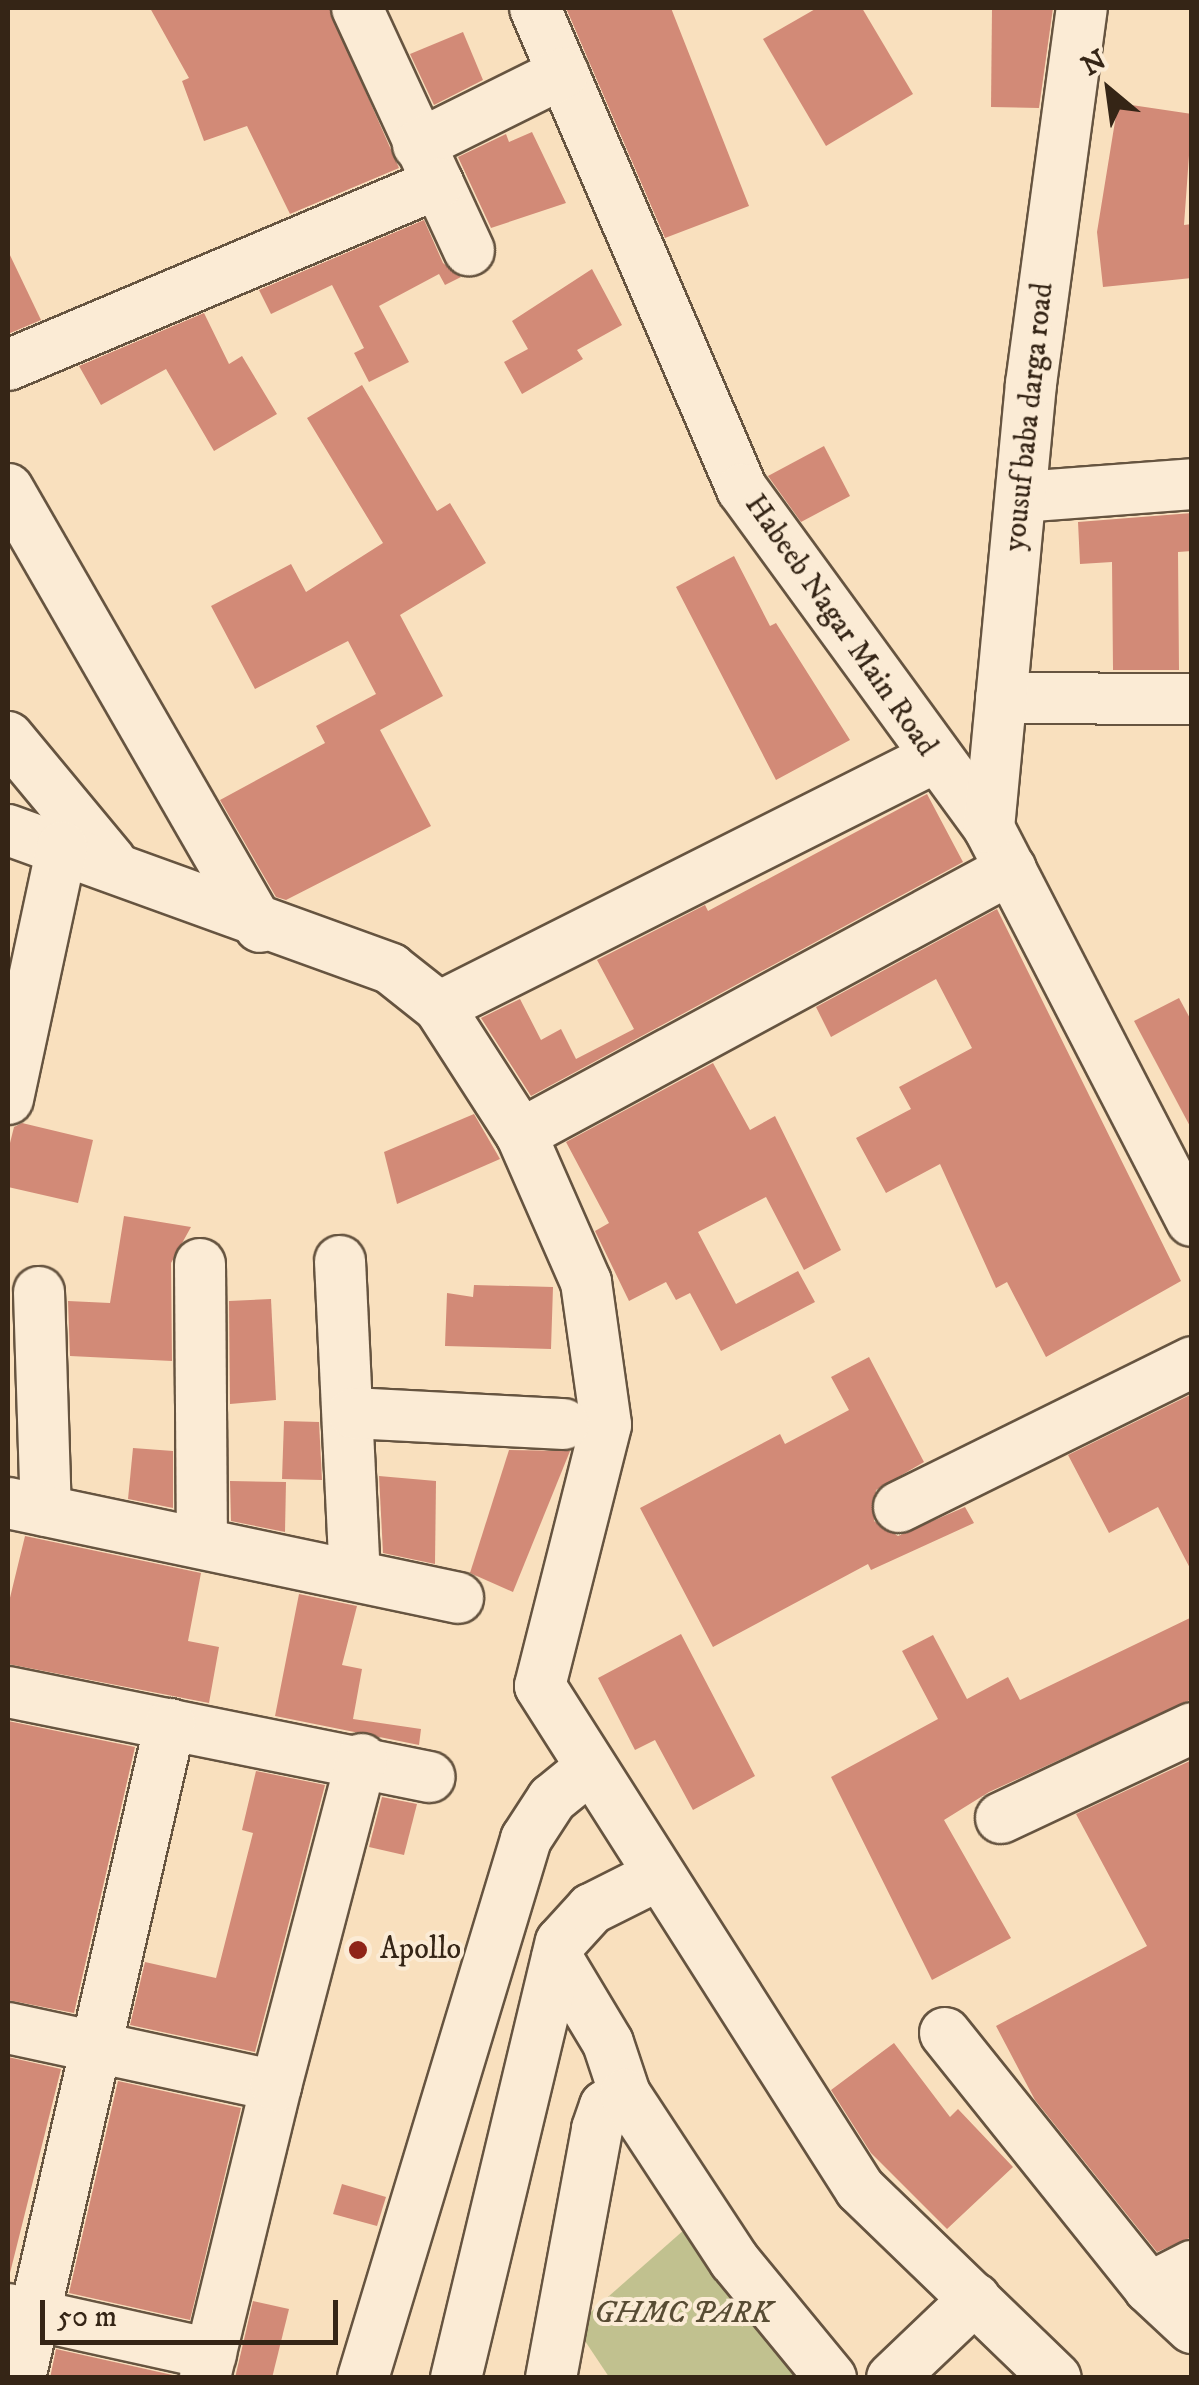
<!DOCTYPE html>
<html>
<head>
<meta charset="utf-8">
<style>
	body { margin:0 }
	#map { position:relative; width:1199px; height:2385px; overflow:hidden; background:#f9e0be; font-family:"IM FELL DW Pica",serif }
	div>[style] { position:absolute }
	.green>* { inset:0; background:#c1c18f }
	.building>* { inset:0; background:#d28a77 }
	.roads { filter:drop-shadow(2px 0 #665440) drop-shadow(-2px 0 #665440) drop-shadow(0 2px #665440) drop-shadow(0 -2px #665440) }
	.minor>* { height:50px; margin:-25px; padding:0 25px; transform-origin:25px; border-radius:25px; background:#fbebd5 }
	.dots>* { width:28px; height:28px; translate:-50% -50%; box-sizing:border-box; border:5px solid #fbebd5; border-radius:50% }
	span { translate:-50% -50%; white-space:nowrap; text-align:center; line-height:1.15; -webkit-text-stroke:8px #fbebd5; paint-order:stroke }
	.street-label { font-size:30px; color:#352516 }
	.poi-label { font-size:30px; color:#352516 }
	.left { translate:0 -50%; text-align:left }
	.park-label { font-size:30px; color:#584c34; font-style:italic }
	.frame { position:absolute; inset:0; border:10px solid #352516; pointer-events:none }
	.north { position:absolute; left:1059px; top:40px; width:100px; height:100px; -webkit-text-stroke:8px #fbebd5; paint-order:stroke; rotate:331deg; font-size:28px; font-weight:700; line-height:40px; text-align:center; color:#352516 }
	.north::after { content:''; display:block; margin:auto; width:35px; height:45px; background:#352516; clip-path:polygon(50% 0,100% 100%,50% 72%,0 100%) }
	.scale { position:absolute; left:40px; top:2300px; width:298px; height:45px; box-sizing:border-box; border:5px solid #352516; border-top:0; padding-left:12px; font-size:30px; line-height:35px; white-space:nowrap; color:#352516; -webkit-text-stroke:8px #fbebd5; paint-order:stroke }
</style>
</head>
<body>
<div id="map">
	<div class="green">
		<i style="clip-path:polygon(693px 2222px,816px 2377px,609px 2377px,575px 2326px)"></i>
	</div>
	<div class="building">
		<i style="clip-path:polygon(150px 8px,329px 8px,399px 168px,290px 214px,247px 126px,204px 141px,182px 81px,189px 78px)"></i>
		<i style="clip-path:polygon(566px 8px,671px 8px,749px 206px,665px 238px)"></i>
		<i style="clip-path:polygon(817px 8px,862px 8px,913px 94px,826px 146px,763px 39px)"></i>
		<i style="clip-path:polygon(992px 8px,1053px 8px,1039px 108px,991px 107px)"></i>
		<i style="clip-path:polygon(463px 32px,483px 80px,434px 105px,410px 54px)"></i>
		<i style="clip-path:polygon(1118px 103px,1192px 114px,1184px 225px,1192px 224px,1192px 278px,1103px 287px,1097px 232px)"></i>
		<i style="clip-path:polygon(532px 132px,566px 203px,491px 228px,458px 157px,506px 134px,509px 142px)"></i>
		<i style="clip-path:polygon(424px 220px,443px 263px,461px 277px,445px 285px,439px 274px,379px 306px,409px 362px,369px 382px,354px 353px,364px 348px,332px 285px,271px 314px,259px 290px)"></i>
		<i style="clip-path:polygon(8px 251px,41px 320px,8px 334px)"></i>
		<i style="clip-path:polygon(592px 269px,622px 325px,577px 350px,583px 359px,522px 394px,504px 362px,528px 349px,512px 321px)"></i>
		<i style="clip-path:polygon(204px 313px,229px 364px,242px 356px,277px 414px,214px 451px,166px 369px,101px 405px,79px 366px)"></i>
		<i style="clip-path:polygon(362px 385px,437px 511px,450px 503px,486px 563px,400px 615px,443px 696px,380px 730px,431px 826px,286px 900px,276px 897px,220px 800px,325px 743px,316px 726px,376px 694px,348px 641px,255px 689px,211px 606px,291px 564px,306px 592px,383px 543px,307px 418px)"></i>
		<i style="clip-path:polygon(824px 446px,850px 496px,801px 522px,768px 476px)"></i>
		<i style="clip-path:polygon(1192px 513px,1192px 551px,1178px 552px,1179px 670px,1113px 670px,1112px 562px,1080px 564px,1078px 522px)"></i>
		<i style="clip-path:polygon(734px 556px,770px 626px,776px 623px,850px 740px,776px 780px,676px 587px)"></i>
		<i style="clip-path:polygon(927px 794px,963px 862px,531px 1096px,481px 1018px,520px 999px,541px 1040px,561px 1029px,576px 1059px,634px 1029px,597px 960px,705px 905px,708px 911px)"></i>
		<i style="clip-path:polygon(997px 909px,1181px 1281px,1046px 1357px,1007px 1282px,996px 1288px,940px 1164px,886px 1193px,856px 1138px,911px 1109px,899px 1087px,972px 1048px,936px 979px,831px 1037px,816px 1007px)"></i>
		<i style="clip-path:polygon(1179px 998px,1192px 1022px,1192px 1130px,1134px 1021px)"></i>
		<i style="clip-path:polygon(713px 1063px,750px 1130px,775px 1116px,841px 1250px,804px 1270px,766px 1197px,698px 1232px,736px 1304px,798px 1271px,815px 1302px,721px 1351px,690px 1293px,676px 1300px,666px 1282px,629px 1301px,595px 1231px,609px 1223px,566px 1142px)"></i>
		<i style="clip-path:polygon(474px 1114px,500px 1159px,397px 1204px,384px 1152px)"></i>
		<i style="clip-path:polygon(22px 1123px,93px 1140px,78px 1203px,8px 1187px,8px 1151px,14px 1127px)"></i>
		<i style="clip-path:polygon(124px 1216px,191px 1227px,171px 1263px,172px 1361px,70px 1356px,68px 1301px,110px 1303px)"></i>
		<i style="clip-path:polygon(474px 1285px,553px 1287px,551px 1349px,445px 1346px,447px 1293px,473px 1297px)"></i>
		<i style="clip-path:polygon(271px 1299px,276px 1400px,230px 1404px,229px 1301px)"></i>
		<i style="clip-path:polygon(869px 1357px,924px 1462px,876px 1490px,874px 1521px,898px 1536px,965px 1507px,974px 1523px,871px 1570px,868px 1564px,713px 1647px,640px 1508px,780px 1434px,785px 1444px,849px 1410px,831px 1377px)"></i>
		<i style="clip-path:polygon(1192px 1394px,1192px 1572px,1158px 1507px,1109px 1533px,1068px 1455px)"></i>
		<i style="clip-path:polygon(284px 1421px,319px 1422px,322px 1480px,282px 1479px)"></i>
		<i style="clip-path:polygon(133px 1448px,173px 1451px,173px 1508px,128px 1499px)"></i>
		<i style="clip-path:polygon(509px 1450px,570px 1451px,513px 1592px,470px 1573px)"></i>
		<i style="clip-path:polygon(379px 1476px,436px 1481px,435px 1564px,383px 1553px)"></i>
		<i style="clip-path:polygon(230px 1481px,286px 1482px,285px 1532px,231px 1521px)"></i>
		<i style="clip-path:polygon(25px 1536px,201px 1573px,188px 1641px,219px 1647px,209px 1703px,8px 1664px,8px 1606px)"></i>
		<i style="clip-path:polygon(299px 1594px,357px 1606px,342px 1665px,362px 1669px,353px 1719px,421px 1729px,419px 1745px,275px 1716px)"></i>
		<i style="clip-path:polygon(1192px 1617px,1192px 1699px,989px 1792px,944px 1820px,1011px 1938px,932px 1980px,831px 1777px,938px 1719px,902px 1651px,933px 1635px,967px 1699px,1008px 1677px,1020px 1700px)"></i>
		<i style="clip-path:polygon(681px 1634px,755px 1776px,693px 1810px,655px 1740px,635px 1750px,598px 1678px)"></i>
		<i style="clip-path:polygon(8px 1721px,135px 1747px,74px 2013px,8px 2000px)"></i>
		<i style="clip-path:polygon(1192px 1760px,1192px 2237px,1157px 2252px,1035px 2100px,996px 2026px,1147px 1946px,1076px 1814px)"></i>
		<i style="clip-path:polygon(256px 1771px,325px 1785px,255px 2052px,130px 2025px,145px 1962px,216px 1978px,253px 1833px,242px 1830px)"></i>
		<i style="clip-path:polygon(382px 1797px,417px 1804px,404px 1855px,369px 1847px)"></i>
		<i style="clip-path:polygon(894px 2043px,950px 2117px,958px 2109px,1013px 2167px,947px 2229px,871px 2153px,831px 2090px)"></i>
		<i style="clip-path:polygon(8px 2057px,61px 2069px,8px 2281px)"></i>
		<i style="clip-path:polygon(118px 2081px,241px 2108px,190px 2320px,69px 2293px)"></i>
		<i style="clip-path:polygon(342px 2184px,386px 2197px,377px 2226px,333px 2214px)"></i>
		<i style="clip-path:polygon(253px 2301px,289px 2309px,272px 2378px,235px 2378px)"></i>
		<i style="clip-path:polygon(56px 2349px,177px 2376px,177px 2378px,50px 2378px)"></i>
	</div>
	<div class="roads">
		<div class="minor">
			<i style="left:357px;top:8px;width:267px;rotate:65.2deg"></i>
			<i style="left:535px;top:8px;width:524px;rotate:66.72deg"></i>
			<i style="left:742px;top:489px;width:419px;rotate:53.9deg"></i>
			<i style="left:989px;top:828px;width:442px;rotate:62.7deg"></i>
			<i style="left:418px;top:145px;width:162px;rotate:-26.4deg"></i>
			<i style="left:8px;top:365px;width:467px;rotate:-22.9deg"></i>
			<i style="left:8px;top:489px;width:505px;rotate:60.09deg"></i>
			<i style="left:1021px;top:497px;width:171px;rotate:-4.3deg"></i>
			<i style="left:1001px;top:698px;width:191px;rotate:0.3deg"></i>
			<i style="left:8px;top:737px;width:161px;rotate:50.3deg"></i>
			<i style="left:989px;top:828px;width:446px;rotate:-84.6deg"></i>
			<i style="left:1031px;top:384px;width:379px;rotate:-82.3deg"></i>
			<i style="left:8px;top:830px;width:407px;rotate:19.9deg"></i>
			<i style="left:391px;top:969px;width:61px;rotate:38.4deg"></i>
			<i style="left:439px;top:1007px;width:151px;rotate:57.2deg"></i>
			<i style="left:521px;top:1134px;width:162px;rotate:66.3deg"></i>
			<i style="left:586px;top:1282px;width:144px;rotate:82deg"></i>
			<i style="left:606px;top:1425px;width:269px;rotate:104.2deg"></i>
			<i style="left:540px;top:1686px;width:596px;rotate:57.54deg"></i>
			<i style="left:860px;top:2189px;width:272px;rotate:44deg"></i>
			<i style="left:439px;top:1007px;width:554px;rotate:-26.7deg"></i>
			<i style="left:8px;top:1099px;width:258px;rotate:-77.9deg"></i>
			<i style="left:521px;top:1134px;width:557px;rotate:-28.41deg"></i>
			<i style="left:340px;top:1261px;width:313px;rotate:87.3deg"></i>
			<i style="left:200px;top:1264px;width:279px;rotate:89.6deg"></i>
			<i style="left:39px;top:1292px;width:219px;rotate:88.2deg"></i>
			<i style="left:353px;top:1413px;width:211px;rotate:3deg"></i>
			<i style="left:8px;top:1503px;width:460px;rotate:11.9deg"></i>
			<i style="left:899px;top:1507px;width:327px;rotate:-26.3deg"></i>
			<i style="left:8px;top:1692px;width:430px;rotate:11.4deg"></i>
			<i style="left:1001px;top:1818px;width:211px;rotate:-25.2deg"></i>
			<i style="left:557px;top:1958px;width:99px;rotate:59deg"></i>
			<i style="left:608px;top:2043px;width:54px;rotate:71.6deg"></i>
			<i style="left:8px;top:2028px;width:274px;rotate:12.2deg"></i>
			<i style="left:276px;top:2086px;width:301px;rotate:103.7deg"></i>
			<i style="left:945px;top:2033px;width:327px;rotate:51.3deg"></i>
			<i style="left:276px;top:2086px;width:338px;rotate:-75.3deg"></i>
			<i style="left:1192px;top:2266px;width:48px;rotate:152.9deg"></i>
			<i style="left:1149px;top:2288px;width:59px;rotate:42.9deg"></i>
			<i style="left:8px;top:2309px;width:208px;rotate:12.5deg"></i>
			<i style="left:20px;top:2378px;width:671px;rotate:-77.08deg"></i>
			<i style="left:363px;top:2378px;width:563px;rotate:-73.17deg"></i>
			<i style="left:526px;top:1839px;width:48px;rotate:-57deg"></i>
			<i style="left:552px;top:1799px;width:49px;rotate:-39.2deg"></i>
			<i style="left:456px;top:2378px;width:448px;rotate:-76.5deg"></i>
			<i style="left:561px;top:1942px;width:45px;rotate:-47.7deg"></i>
			<i style="left:591px;top:1909px;width:76px;rotate:-26.6deg"></i>
			<i style="left:551px;top:2378px;width:253px;rotate:-79.5deg"></i>
			<i style="left:597px;top:2129px;width:24px;rotate:-71deg"></i>
			<i style="left:605px;top:2106px;width:23px;rotate:-31deg"></i>
			<i style="left:625px;top:2094px;width:199px;rotate:56.7deg"></i>
			<i style="left:734px;top:2260px;width:153px;rotate:50.6deg"></i>
			<i style="left:892px;top:2378px;width:115px;rotate:-43.6deg"></i>
		</div>
	</div>
	<div class="dots">
		<i style="left:358px;top:1950px;background:#8f2418"></i>
	</div>
	<div class="street-label">
		<span style="left:1030px;top:417px;rotate:-84deg">yousuf baba darga road</span>
		<span style="left:840px;top:626px;rotate:55deg">Habeeb Nagar Main Road</span>
	</div>
	<div class="poi-label">
		<span class="left" style="left:380px;top:1950px">Apollo</span>
	</div>
	<div class="park-label">
		<span style="left:683px;top:2314px">GHMC PARK</span>
	</div>
	<div class="frame"></div>
	<div class="north">N</div>
	<div class="scale">50 m</div>
</div>
</body>
</html>
